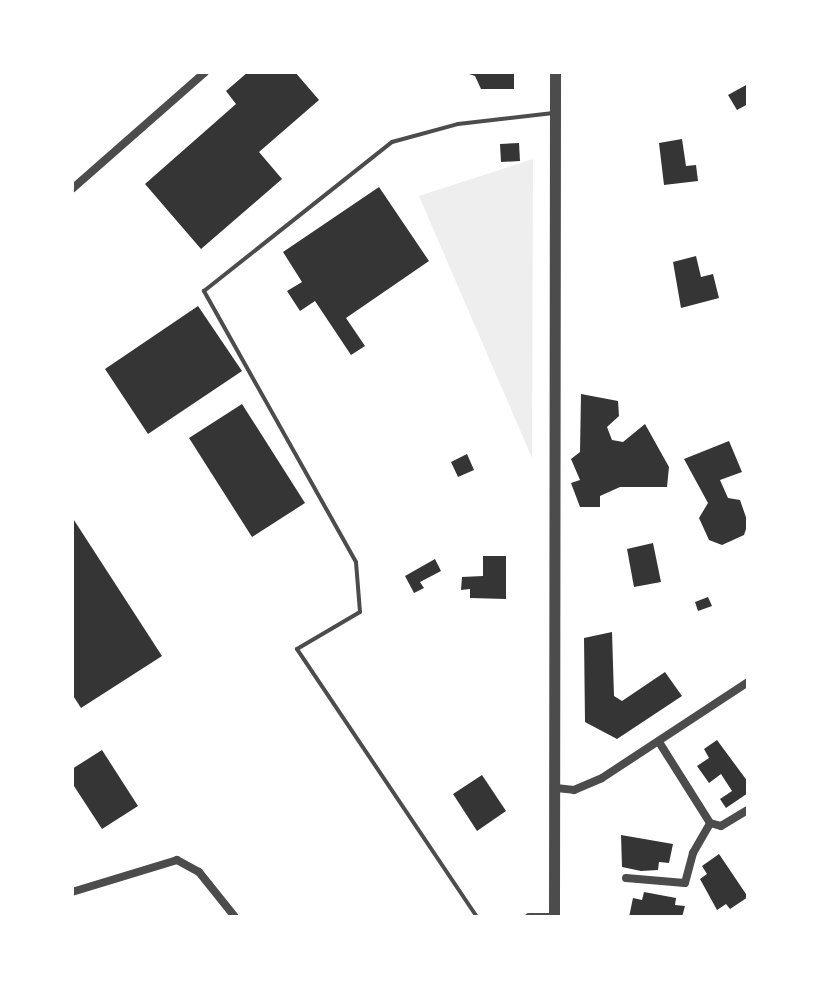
<!DOCTYPE html>
<html>
<head>
<meta charset="utf-8">
<style>
	body { margin:0 }
	#map { position:relative; width:820px; height:989px; overflow:hidden; background:#fff; font-family:Ubuntu,sans-serif }
	div>[style] { position:absolute }
	.green>* { inset:0; background:#eee }
	.building>* { inset:0; background:#353535 }
	.service>* { height:4px; margin:-2px; padding:0 2px; transform-origin:2px; border-radius:2px; background:#4c4c4c }
	.minor>* { height:8px; margin:-4px; padding:0 4px; transform-origin:4px; border-radius:4px; background:#4c4c4c }
	.tertiary>* { height:11px; margin:-5.5px; padding:0 5.5px; transform-origin:5.5px; border-radius:5.5px; background:#4c4c4c }
	span { translate:-50% -50%; white-space:nowrap; text-align:center; line-height:1.15; -webkit-text-stroke:6px #fff; paint-order:stroke }
	.frame { position:absolute; inset:0; border:74px solid #fff; pointer-events:none }
</style>
</head>
<body>
<div id="map">
	<div class="green">
		<i style="clip-path:polygon(533px 159px,532px 458px,419px 196px)"></i>
	</div>
	<div class="building">
		<i style="clip-path:polygon(248px 72px,295px 72px,319px 100px,259px 152px,282px 179px,201px 249px,145px 184px,236px 104px,226px 91px)"></i>
		<i style="clip-path:polygon(463px 72px,514px 72px,514px 89px,481px 89px,475px 76px)"></i>
		<i style="clip-path:polygon(748px 84px,748px 104px,737px 110px,728px 95px)"></i>
		<i style="clip-path:polygon(682px 139px,686px 166px,696px 165px,698px 181px,664px 185px,659px 143px)"></i>
		<i style="clip-path:polygon(519px 143px,520px 161px,501px 162px,500px 144px)"></i>
		<i style="clip-path:polygon(379px 187px,429px 261px,346px 318px,365px 346px,351px 355px,315px 301px,300px 311px,287px 291px,302px 282px,283px 252px)"></i>
		<i style="clip-path:polygon(696px 256px,701px 277px,713px 274px,719px 298px,681px 308px,673px 262px)"></i>
		<i style="clip-path:polygon(198px 306px,242px 371px,148px 434px,105px 369px)"></i>
		<i style="clip-path:polygon(581px 394px,618px 401px,619px 416px,607px 427px,612px 440px,623px 442px,645px 424px,669px 467px,667px 487px,620px 487px,600px 496px,600px 507px,580px 507px,571px 483px,580px 480px,571px 459px,580px 452px)"></i>
		<i style="clip-path:polygon(242px 404px,305px 503px,252px 537px,189px 438px)"></i>
		<i style="clip-path:polygon(729px 441px,742px 472px,720px 480px,728px 498px,740px 500px,748px 523px,744px 535px,722px 545px,709px 540px,699px 518px,708px 503px,684px 459px)"></i>
		<i style="clip-path:polygon(467px 454px,474px 470px,458px 477px,451px 462px)"></i>
		<i style="clip-path:polygon(72px 517px,162px 656px,81px 708px,72px 694px)"></i>
		<i style="clip-path:polygon(653px 543px,661px 582px,634px 587px,627px 549px)"></i>
		<i style="clip-path:polygon(483px 556px,506px 556px,506px 599px,470px 598px,470px 589px,461px 590px,462px 577px,483px 576px)"></i>
		<i style="clip-path:polygon(435px 559px,441px 571px,420px 582px,424px 588px,414px 593px,405px 576px)"></i>
		<i style="clip-path:polygon(708px 597px,712px 606px,698px 611px,695px 602px)"></i>
		<i style="clip-path:polygon(612px 632px,614px 696px,622px 701px,665px 672px,682px 696px,617px 739px,585px 722px,584px 638px)"></i>
		<i style="clip-path:polygon(717px 740px,748px 782px,748px 793px,726px 808px,720px 799px,732px 791px,721px 774px,709px 783px,697px 766px,709px 758px,704px 749px)"></i>
		<i style="clip-path:polygon(102px 750px,138px 806px,102px 829px,72px 783px,72px 769px)"></i>
		<i style="clip-path:polygon(482px 775px,506px 811px,477px 831px,453px 794px)"></i>
		<i style="clip-path:polygon(621px 835px,673px 844px,669px 863px,659px 862px,658px 870px,641px 871px,622px 867px)"></i>
		<i style="clip-path:polygon(719px 854px,748px 897px,730px 909px,726px 904px,717px 910px,700px 879px,707px 874px,702px 866px)"></i>
		<i style="clip-path:polygon(644px 892px,676px 898px,675px 905px,685px 906px,682px 917px,629px 917px,633px 898px,642px 900px)"></i>
	</div>
	<div class="service">
		<i style="left:477px;top:917px;width:323px;rotate:-123.9deg"></i>
		<i style="left:297px;top:649px;width:73px;rotate:-30.4deg"></i>
		<i style="left:360px;top:612px;width:50px;rotate:-94.6deg"></i>
		<i style="left:356px;top:562px;width:311px;rotate:-119.3deg"></i>
		<i style="left:204px;top:291px;width:240px;rotate:-38.4deg"></i>
		<i style="left:392px;top:142px;width:68px;rotate:-15.3deg"></i>
		<i style="left:458px;top:124px;width:96px;rotate:-6.6deg"></i>
	</div>
	<div class="minor">
		<i style="left:72px;top:189px;width:177px;rotate:-41.3deg"></i>
		<i style="left:659px;top:742px;width:96px;rotate:57.8deg"></i>
		<i style="left:710px;top:823px;width:11px;rotate:15deg"></i>
		<i style="left:721px;top:826px;width:31px;rotate:-31deg"></i>
		<i style="left:556px;top:788px;width:18px;rotate:6deg"></i>
		<i style="left:574px;top:790px;width:30px;rotate:-23deg"></i>
		<i style="left:602px;top:778px;width:175px;rotate:-33.3deg"></i>
		<i style="left:626px;top:878px;width:59px;rotate:4.8deg"></i>
		<i style="left:685px;top:883px;width:31px;rotate:-75deg"></i>
		<i style="left:693px;top:853px;width:34px;rotate:-60deg"></i>
		<i style="left:72px;top:892px;width:110px;rotate:-16.9deg"></i>
		<i style="left:177px;top:860px;width:25px;rotate:29deg"></i>
		<i style="left:199px;top:872px;width:58px;rotate:51.3deg"></i>
		<i style="left:529px;top:917px;width:25px"></i>
	</div>
	<div class="tertiary">
		<i style="left:554px;top:917px;width:845px;rotate:-89.93deg"></i>
	</div>
	<div class="frame"></div>
</div>
</body>
</html>
